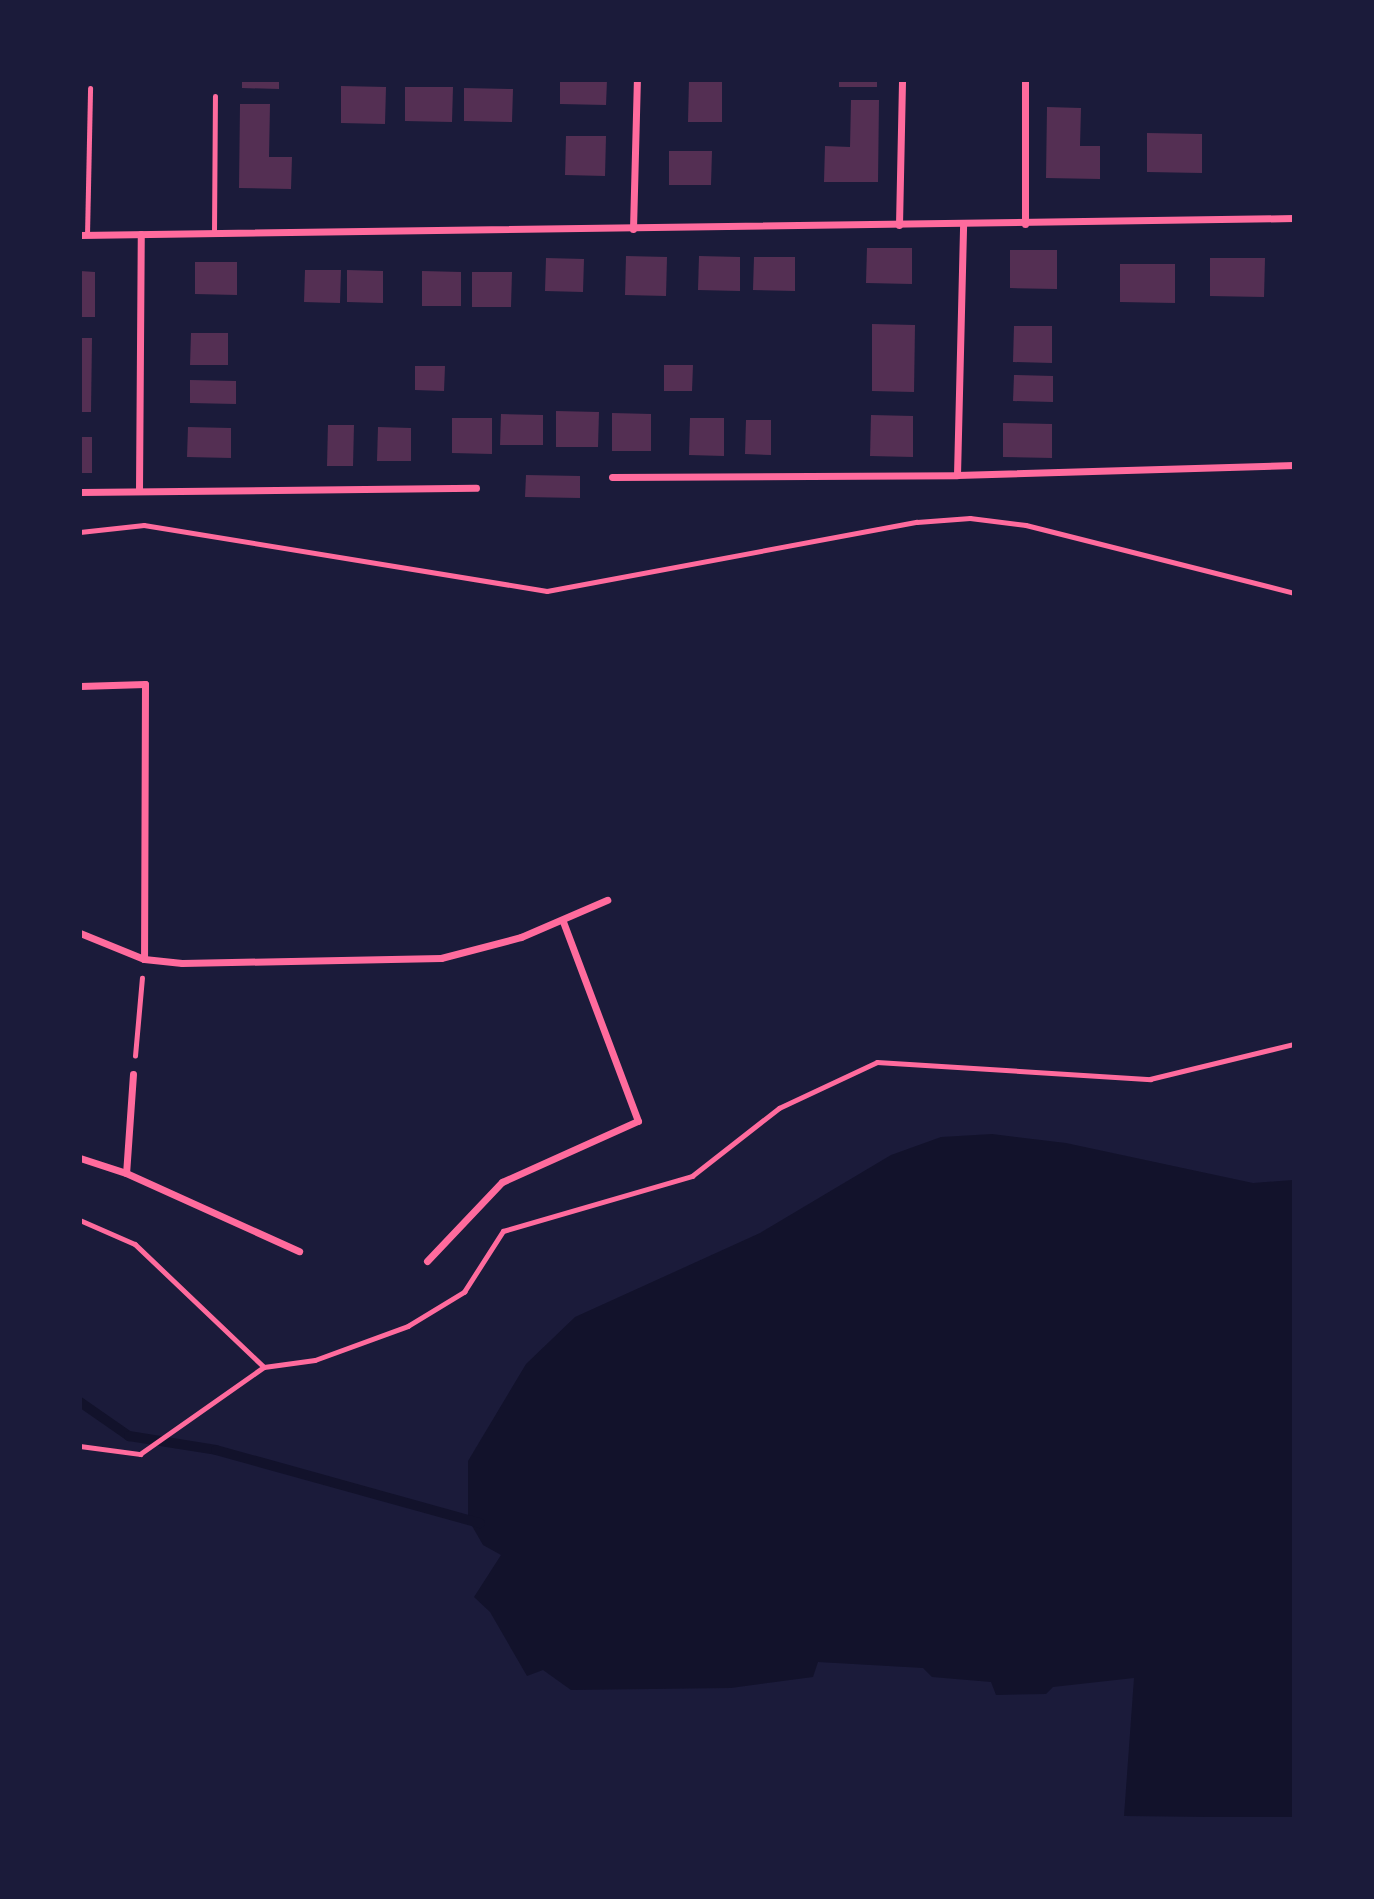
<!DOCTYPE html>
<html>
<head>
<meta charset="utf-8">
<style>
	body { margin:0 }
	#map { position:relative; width:1374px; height:1899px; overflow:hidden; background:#1b1b3a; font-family:Roboto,sans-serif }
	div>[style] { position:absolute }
	.water>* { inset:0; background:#12122b }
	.stream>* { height:10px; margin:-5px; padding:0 5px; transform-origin:5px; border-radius:5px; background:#12122b }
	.building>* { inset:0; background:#542f53 }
	.path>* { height:4.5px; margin:-2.25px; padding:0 2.25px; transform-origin:2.25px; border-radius:2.25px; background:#ff6b9d }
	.service>* { height:5px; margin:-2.5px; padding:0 2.5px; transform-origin:2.5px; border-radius:2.5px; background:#ff6b9d }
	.minor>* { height:7px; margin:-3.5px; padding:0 3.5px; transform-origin:3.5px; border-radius:3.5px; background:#ff6b9d }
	span { translate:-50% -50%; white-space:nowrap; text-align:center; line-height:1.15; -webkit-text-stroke:7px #1b1b3a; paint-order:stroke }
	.frame { position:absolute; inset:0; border:82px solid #1b1b3a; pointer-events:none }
</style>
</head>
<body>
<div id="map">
	<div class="water">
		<i style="clip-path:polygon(992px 1134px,1066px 1143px,1253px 1183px,1293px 1180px,1293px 1818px,1124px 1816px,1134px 1678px,1053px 1687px,1046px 1694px,996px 1695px,991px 1682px,932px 1677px,923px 1668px,818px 1662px,813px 1677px,731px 1688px,571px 1690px,543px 1670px,527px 1676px,490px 1612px,474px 1597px,501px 1555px,483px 1545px,468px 1519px,468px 1461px,526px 1364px,575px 1317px,760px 1233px,891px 1155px,941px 1137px)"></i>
	</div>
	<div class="stream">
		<i style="left:80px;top:1402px;width:60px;rotate:34.8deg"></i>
		<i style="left:129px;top:1436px;width:88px;rotate:9.1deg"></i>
		<i style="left:216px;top:1450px;width:274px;rotate:15.5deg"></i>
	</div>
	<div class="building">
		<i style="clip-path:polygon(242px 80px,279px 80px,279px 89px,242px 88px)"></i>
		<i style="clip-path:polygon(560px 80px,607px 80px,606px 105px,560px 104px)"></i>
		<i style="clip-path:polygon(689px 80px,722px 80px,722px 122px,688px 122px)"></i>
		<i style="clip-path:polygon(839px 80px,877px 80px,877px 87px,839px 87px)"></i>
		<i style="clip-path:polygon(341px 86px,386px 87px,385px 124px,341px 123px)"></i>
		<i style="clip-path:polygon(405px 87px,453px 87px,452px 122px,405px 121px)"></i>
		<i style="clip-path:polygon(464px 88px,513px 89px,512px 122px,464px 121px)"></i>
		<i style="clip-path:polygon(851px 100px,879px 100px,878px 182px,824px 182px,825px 146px,850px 147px)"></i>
		<i style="clip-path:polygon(240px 104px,270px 104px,269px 157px,292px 157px,291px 189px,239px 188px)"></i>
		<i style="clip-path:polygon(1047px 107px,1081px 108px,1080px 146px,1100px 146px,1100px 179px,1046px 178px)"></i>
		<i style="clip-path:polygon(1147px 133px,1202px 134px,1202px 173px,1147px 172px)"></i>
		<i style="clip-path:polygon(566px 136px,606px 136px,605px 176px,565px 175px)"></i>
		<i style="clip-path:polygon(669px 151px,712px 151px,711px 185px,669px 185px)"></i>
		<i style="clip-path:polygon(867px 248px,912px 248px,912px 284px,866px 283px)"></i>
		<i style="clip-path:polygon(1010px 250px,1057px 250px,1057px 289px,1010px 288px)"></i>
		<i style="clip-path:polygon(626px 256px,667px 257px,666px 296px,625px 295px)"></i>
		<i style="clip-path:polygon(699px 256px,740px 257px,740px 291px,698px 290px)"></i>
		<i style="clip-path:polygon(754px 257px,795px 257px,795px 291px,753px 290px)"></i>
		<i style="clip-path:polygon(546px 258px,584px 259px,583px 292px,545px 291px)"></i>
		<i style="clip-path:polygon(1210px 258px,1265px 258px,1264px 297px,1210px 296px)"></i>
		<i style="clip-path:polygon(195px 262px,237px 262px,237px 295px,195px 294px)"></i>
		<i style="clip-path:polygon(1120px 264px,1175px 264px,1175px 303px,1120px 302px)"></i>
		<i style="clip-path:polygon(305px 270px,341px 270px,340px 303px,304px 302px)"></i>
		<i style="clip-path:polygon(347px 270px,383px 271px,383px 303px,347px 302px)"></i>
		<i style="clip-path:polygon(80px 271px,95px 272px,95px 317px,80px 317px)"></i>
		<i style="clip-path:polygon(422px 271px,461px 272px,461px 306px,422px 306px)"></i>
		<i style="clip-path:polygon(472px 272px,512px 272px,511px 307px,472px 307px)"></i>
		<i style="clip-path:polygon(872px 324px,915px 325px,914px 392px,872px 391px)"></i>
		<i style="clip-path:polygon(1014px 326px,1052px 326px,1052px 363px,1013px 362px)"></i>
		<i style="clip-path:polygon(191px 333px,228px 333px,228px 365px,190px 365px)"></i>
		<i style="clip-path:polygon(80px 338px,92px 338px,91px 412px,80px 412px)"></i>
		<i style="clip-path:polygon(664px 365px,693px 365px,692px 391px,664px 391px)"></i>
		<i style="clip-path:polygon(415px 366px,445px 366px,444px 391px,415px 390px)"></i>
		<i style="clip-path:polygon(1014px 375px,1053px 376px,1053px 402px,1013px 401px)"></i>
		<i style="clip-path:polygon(190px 380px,236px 381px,236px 404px,190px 403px)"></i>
		<i style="clip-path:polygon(556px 411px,599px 412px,598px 447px,556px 447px)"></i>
		<i style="clip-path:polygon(612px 413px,651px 414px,651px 451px,612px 451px)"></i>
		<i style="clip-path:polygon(501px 414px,543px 415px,543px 445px,500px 445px)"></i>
		<i style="clip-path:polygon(871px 415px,913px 416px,913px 457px,870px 456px)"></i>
		<i style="clip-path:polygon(452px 418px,492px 418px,492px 454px,452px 453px)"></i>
		<i style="clip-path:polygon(690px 418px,724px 418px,724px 456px,689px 455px)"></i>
		<i style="clip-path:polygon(746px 420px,771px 420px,771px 455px,745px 454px)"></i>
		<i style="clip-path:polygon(1003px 423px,1052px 424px,1052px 458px,1003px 457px)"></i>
		<i style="clip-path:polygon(328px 425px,354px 425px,353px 466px,327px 466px)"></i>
		<i style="clip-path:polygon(188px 427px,231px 428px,231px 458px,187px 457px)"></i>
		<i style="clip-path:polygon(378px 427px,411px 428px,411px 461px,377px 461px)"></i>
		<i style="clip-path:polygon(80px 437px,92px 437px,92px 473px,80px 473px)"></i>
		<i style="clip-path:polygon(526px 475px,580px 476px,580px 498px,525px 497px)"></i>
	</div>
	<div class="path">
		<i style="left:80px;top:532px;width:64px;rotate:-6.2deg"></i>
		<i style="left:144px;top:525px;width:408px;rotate:9.3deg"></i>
		<i style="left:547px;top:591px;width:376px;rotate:-10.6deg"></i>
		<i style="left:917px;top:522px;width:53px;rotate:-4.3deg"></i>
		<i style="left:970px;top:518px;width:56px;rotate:7.1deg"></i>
		<i style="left:1026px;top:525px;width:276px;rotate:14.2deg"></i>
		<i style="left:135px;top:1056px;width:78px;rotate:-84.9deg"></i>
		<i style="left:80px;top:1220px;width:60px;rotate:23.6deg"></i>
		<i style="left:135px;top:1244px;width:178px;rotate:43.6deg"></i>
		<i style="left:264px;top:1367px;width:51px;rotate:-7.8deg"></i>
		<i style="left:315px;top:1360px;width:99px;rotate:-20.1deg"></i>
		<i style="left:408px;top:1326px;width:66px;rotate:-31.3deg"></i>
		<i style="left:464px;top:1292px;width:72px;rotate:-57.4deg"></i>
		<i style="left:503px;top:1231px;width:197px;rotate:-16.2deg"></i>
		<i style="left:692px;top:1176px;width:110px;rotate:-38deg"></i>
		<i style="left:779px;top:1108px;width:108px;rotate:-25.1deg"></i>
		<i style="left:877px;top:1062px;width:274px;rotate:3.6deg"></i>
		<i style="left:1150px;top:1079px;width:148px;rotate:-13.7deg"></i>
		<i style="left:80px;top:1446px;width:61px;rotate:7.6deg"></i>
		<i style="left:140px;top:1454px;width:151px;rotate:-35.1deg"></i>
	</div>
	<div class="service">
		<i style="left:214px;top:233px;width:137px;rotate:-89.6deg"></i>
		<i style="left:87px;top:235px;width:147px;rotate:-88.8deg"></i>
	</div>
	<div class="minor">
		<i style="left:1025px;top:224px;width:144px;rotate:-90deg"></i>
		<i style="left:899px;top:225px;width:145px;rotate:-88.8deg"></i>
		<i style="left:633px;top:229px;width:149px;rotate:-88.5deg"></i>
		<i style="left:80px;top:235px;width:1214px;rotate:-0.8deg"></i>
		<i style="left:957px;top:475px;width:337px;rotate:-1.7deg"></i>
		<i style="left:612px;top:477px;width:345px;rotate:-0.3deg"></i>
		<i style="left:957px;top:475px;width:250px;rotate:-88.6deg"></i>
		<i style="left:139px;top:490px;width:256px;rotate:-89.6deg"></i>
		<i style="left:80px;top:492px;width:396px;rotate:-0.6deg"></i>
		<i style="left:80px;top:686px;width:65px;rotate:-1.8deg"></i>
		<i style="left:145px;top:684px;width:275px;rotate:90.2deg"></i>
		<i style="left:80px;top:933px;width:69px;rotate:22.1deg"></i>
		<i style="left:144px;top:959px;width:38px;rotate:6deg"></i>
		<i style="left:182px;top:963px;width:259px;rotate:-1.1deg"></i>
		<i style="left:441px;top:958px;width:83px;rotate:-14.7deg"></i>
		<i style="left:521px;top:937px;width:94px;rotate:-23.3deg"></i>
		<i style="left:133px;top:1074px;width:99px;rotate:94deg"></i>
		<i style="left:126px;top:1173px;width:190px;rotate:24.3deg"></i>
		<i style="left:80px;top:1158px;width:48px;rotate:18.1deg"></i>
		<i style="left:427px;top:1261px;width:109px;rotate:-46.5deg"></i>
		<i style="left:502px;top:1182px;width:149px;rotate:-24.2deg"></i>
		<i style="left:638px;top:1121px;width:214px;rotate:-110.6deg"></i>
	</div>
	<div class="frame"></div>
</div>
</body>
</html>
